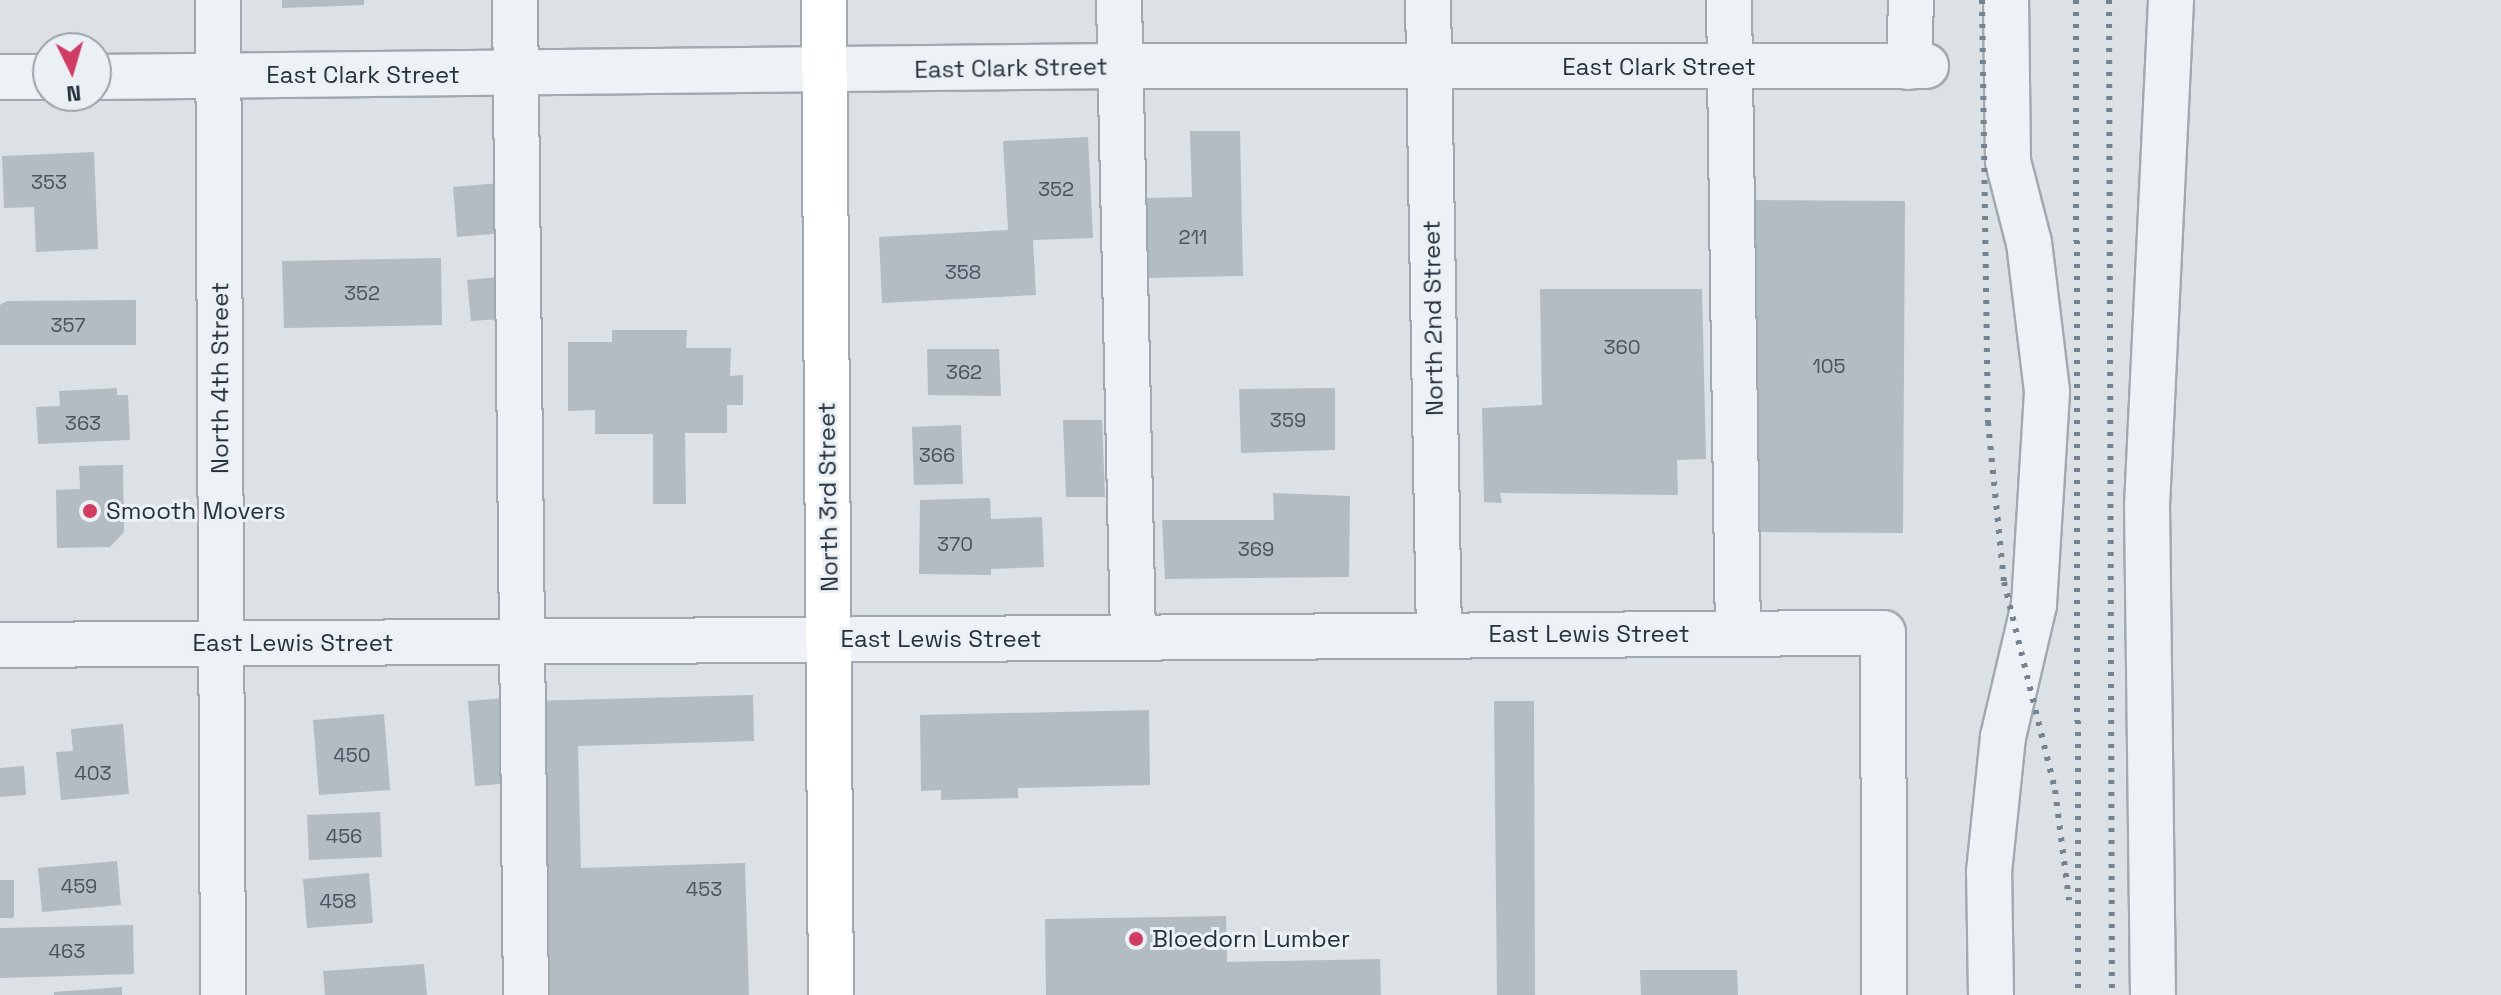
<!DOCTYPE html>
<html>
<head>
<meta charset="utf-8">
<style>
	body { margin:0 }
	#map { position:relative; width:2501px; height:995px; overflow:hidden; background:#dce1e6; font-family:"Space Grotesk",sans-serif }
	div>[style] { position:absolute }
	.building>* { inset:0; background:#b3bbc3 }
	.roads { filter:drop-shadow(2px 0 #a1a9b0) drop-shadow(-2px 0 #a1a9b0) drop-shadow(0 2px #a1a9b0) drop-shadow(0 -2px #a1a9b0) }
	.minor>* { height:44px; margin:-22px; padding:0 22px; transform-origin:22px; border-radius:22px; background:#eef1f5 }
	.major>* { height:44px; margin:-22px; padding:0 22px; transform-origin:22px; border-radius:22px; background:#fff }
	.rail>* { height:6px; margin-top:-3px; transform-origin:0; background:repeating-linear-gradient(90deg,#758290 0 4px,transparent 0 12px) }
	.dots>* { width:22px; height:22px; translate:-50% -50%; box-sizing:border-box; border:4px solid #ebf0f4; border-radius:50% }
	span { translate:-50% -50%; white-space:nowrap; text-align:center; line-height:1.15; -webkit-text-stroke:6px #ebf0f4; paint-order:stroke }
	.number-label { font-size:20px; color:#48545e }
	.number-label span { -webkit-text-stroke-width:0 }
	.street-label { font-size:24px; color:#25313d }
	.poi-label { font-size:24px; color:#25313d }
	.left { translate:0 -50%; text-align:left }
	.north { position:absolute; left:32px; top:32px; width:80px; height:80px; box-sizing:border-box; background:#ebf0f4; border:2px solid #9ca4ab; border-radius:50%; rotate:175deg; font-size:22px; font-weight:700; line-height:32px; text-align:center; color:#25313d }
	.north::after { content:''; display:block; margin:auto; width:28px; height:36px; background:#d03c63; clip-path:polygon(50% 0,100% 100%,50% 72%,0 100%) }
</style>
</head>
<body>
<div id="map">
	<div class="building">
		<i style="clip-path:polygon(282px 0,364px 0,364px 5px,282px 8px)"></i>
		<i style="clip-path:polygon(1190px 131px,1240px 131px,1243px 276px,1145px 278px,1143px 198px,1192px 197px)"></i>
		<i style="clip-path:polygon(1088px 137px,1093px 238px,1033px 240px,1036px 295px,882px 303px,879px 237px,1008px 230px,1003px 141px)"></i>
		<i style="clip-path:polygon(94px 152px,98px 249px,36px 252px,34px 207px,4px 208px,2px 156px)"></i>
		<i style="clip-path:polygon(500px 183px,504px 233px,457px 237px,453px 187px)"></i>
		<i style="clip-path:polygon(1755px 200px,1905px 201px,1903px 533px,1753px 532px)"></i>
		<i style="clip-path:polygon(441px 258px,442px 325px,284px 328px,282px 261px)"></i>
		<i style="clip-path:polygon(499px 277px,502px 319px,471px 321px,467px 280px)"></i>
		<i style="clip-path:polygon(1540px 289px,1702px 289px,1706px 459px,1677px 460px,1678px 495px,1500px 493px,1502px 503px,1484px 502px,1482px 408px,1542px 405px)"></i>
		<i style="clip-path:polygon(136px 300px,136px 345px,0 345px,0 305px,7px 301px)"></i>
		<i style="clip-path:polygon(612px 330px,687px 330px,686px 348px,731px 348px,730px 376px,743px 375px,743px 405px,727px 405px,727px 433px,685px 433px,686px 504px,653px 504px,653px 434px,595px 434px,595px 410px,568px 411px,568px 342px,612px 342px)"></i>
		<i style="clip-path:polygon(927px 349px,999px 349px,1001px 396px,928px 395px)"></i>
		<i style="clip-path:polygon(117px 388px,117px 395px,128px 395px,130px 440px,38px 444px,36px 407px,60px 406px,59px 391px)"></i>
		<i style="clip-path:polygon(1335px 388px,1335px 450px,1241px 453px,1239px 389px)"></i>
		<i style="clip-path:polygon(1063px 420px,1102px 420px,1105px 497px,1066px 497px)"></i>
		<i style="clip-path:polygon(961px 425px,963px 484px,914px 485px,912px 427px)"></i>
		<i style="clip-path:polygon(123px 465px,124px 532px,110px 547px,57px 548px,56px 490px,80px 489px,79px 466px)"></i>
		<i style="clip-path:polygon(1273px 493px,1350px 496px,1349px 577px,1165px 579px,1162px 520px,1274px 520px)"></i>
		<i style="clip-path:polygon(990px 498px,991px 519px,1042px 517px,1044px 567px,991px 569px,991px 575px,919px 574px,920px 500px)"></i>
		<i style="clip-path:polygon(753px 695px,754px 741px,578px 746px,581px 868px,745px 863px,749px 995px,535px 995px,531px 701px)"></i>
		<i style="clip-path:polygon(505px 698px,512px 783px,475px 786px,468px 701px)"></i>
		<i style="clip-path:polygon(1494px 701px,1534px 701px,1535px 995px,1497px 995px)"></i>
		<i style="clip-path:polygon(1149px 710px,1150px 785px,1018px 788px,1018px 798px,941px 800px,941px 790px,921px 791px,920px 715px)"></i>
		<i style="clip-path:polygon(384px 714px,390px 790px,319px 795px,313px 720px)"></i>
		<i style="clip-path:polygon(123px 724px,129px 794px,61px 800px,56px 752px,73px 751px,71px 729px)"></i>
		<i style="clip-path:polygon(24px 766px,26px 795px,0 797px,0 768px)"></i>
		<i style="clip-path:polygon(380px 812px,382px 857px,309px 860px,307px 815px)"></i>
		<i style="clip-path:polygon(117px 861px,121px 905px,42px 912px,38px 868px)"></i>
		<i style="clip-path:polygon(369px 873px,373px 923px,307px 928px,303px 879px)"></i>
		<i style="clip-path:polygon(0 880px,14px 880px,14px 918px,0 918px)"></i>
		<i style="clip-path:polygon(1226px 916px,1227px 962px,1380px 959px,1381px 995px,1046px 995px,1045px 919px)"></i>
		<i style="clip-path:polygon(133px 925px,134px 974px,0 978px,0 928px)"></i>
		<i style="clip-path:polygon(424px 964px,427px 995px,325px 995px,323px 971px)"></i>
		<i style="clip-path:polygon(1640px 970px,1737px 970px,1738px 995px,1641px 995px)"></i>
		<i style="clip-path:polygon(122px 987px,122px 995px,54px 995px,54px 992px)"></i>
	</div>
	<div class="roads">
		<div class="minor">
			<i style="left:218px;top:0;width:995px;rotate:89.71deg"></i>
			<i style="left:515px;top:0;width:995px;rotate:89.37deg"></i>
			<i style="left:1119px;top:0;width:638px;rotate:88.74deg"></i>
			<i style="left:1428px;top:0;width:635px;rotate:89.01deg"></i>
			<i style="left:1729px;top:0;width:633px;rotate:89.19deg"></i>
			<i style="left:1909px;top:67px;width:67px;rotate:-88.3deg"></i>
			<i style="left:0;top:77px;width:48px"></i>
			<i style="left:96px;top:77px;width:1022px;rotate:-0.62deg"></i>
			<i style="left:1118px;top:66px;width:808px"></i>
			<i style="left:0;top:645px;width:1883px;rotate:-0.37deg"></i>
			<i style="left:1883px;top:633px;width:362px;rotate:89.8deg"></i>
			<i style="left:1991px;top:995px;width:123px;rotate:-90.9deg"></i>
			<i style="left:1989px;top:872px;width:136px;rotate:-84.1deg"></i>
			<i style="left:2003px;top:737px;width:136px;rotate:-76.8deg"></i>
			<i style="left:2034px;top:605px;width:214px;rotate:-86.5deg"></i>
			<i style="left:2047px;top:391px;width:149px;rotate:-96.9deg"></i>
			<i style="left:2029px;top:243px;width:85px;rotate:-104.4deg"></i>
			<i style="left:2008px;top:161px;width:161px;rotate:-90.7deg"></i>
			<i style="left:2153px;top:995px;width:489px;rotate:-90.7deg"></i>
			<i style="left:2147px;top:506px;width:507px;rotate:-87.28deg"></i>
		</div>
		<div class="major">
			<i style="left:824px;top:0;width:995px;rotate:89.6deg"></i>
		</div>
	</div>
	<div class="rail">
		<i style="left:1982px;top:0;width:422px;rotate:89.2deg"></i>
		<i style="left:1988px;top:422px;width:161px;rotate:84.3deg"></i>
		<i style="left:2004px;top:582px;width:214px;rotate:76.2deg"></i>
		<i style="left:2055px;top:790px;width:111px;rotate:82.7deg"></i>
		<i style="left:2076px;top:0;width:995px;rotate:89.88deg"></i>
		<i style="left:2109px;top:0;width:995px;rotate:89.83deg"></i>
	</div>
	<div class="dots">
		<i style="left:90px;top:511px;background:#d03c63"></i>
		<i style="left:1136px;top:939px;background:#d03c63"></i>
	</div>
	<div class="number-label">
		<span style="left:49px;top:182px">353</span>
		<span style="left:1056px;top:189px">352</span>
		<span style="left:1193px;top:237px">211</span>
		<span style="left:963px;top:272px">358</span>
		<span style="left:362px;top:293px">352</span>
		<span style="left:68px;top:325px">357</span>
		<span style="left:1622px;top:347px">360</span>
		<span style="left:1829px;top:366px">105</span>
		<span style="left:964px;top:372px">362</span>
		<span style="left:1288px;top:420px">359</span>
		<span style="left:83px;top:423px">363</span>
		<span style="left:937px;top:455px">366</span>
		<span style="left:955px;top:544px">370</span>
		<span style="left:1256px;top:549px">369</span>
		<span style="left:352px;top:755px">450</span>
		<span style="left:93px;top:773px">403</span>
		<span style="left:344px;top:836px">456</span>
		<span style="left:79px;top:886px">459</span>
		<span style="left:704px;top:889px">453</span>
		<span style="left:338px;top:901px">458</span>
		<span style="left:67px;top:951px">463</span>
	</div>
	<div class="street-label">
		<span style="left:1659px;top:67px">East Clark Street</span>
		<span style="left:1011px;top:68px;rotate:-1deg">East Clark Street</span>
		<span style="left:363px;top:75px">East Clark Street</span>
		<span style="left:1433px;top:318px;rotate:-91deg">North 2nd Street</span>
		<span style="left:220px;top:378px;rotate:-90deg">North 4th Street</span>
		<span style="left:828px;top:497px;rotate:-91deg">North 3rd Street</span>
		<span style="left:1589px;top:634px">East Lewis Street</span>
		<span style="left:941px;top:639px">East Lewis Street</span>
		<span style="left:293px;top:643px">East Lewis Street</span>
	</div>
	<div class="poi-label">
		<span class="left" style="left:106px;top:511px">Smooth Movers</span>
		<span class="left" style="left:1152px;top:939px">Bloedorn Lumber</span>
	</div>
	<div class="north">N</div>
</div>
</body>
</html>
